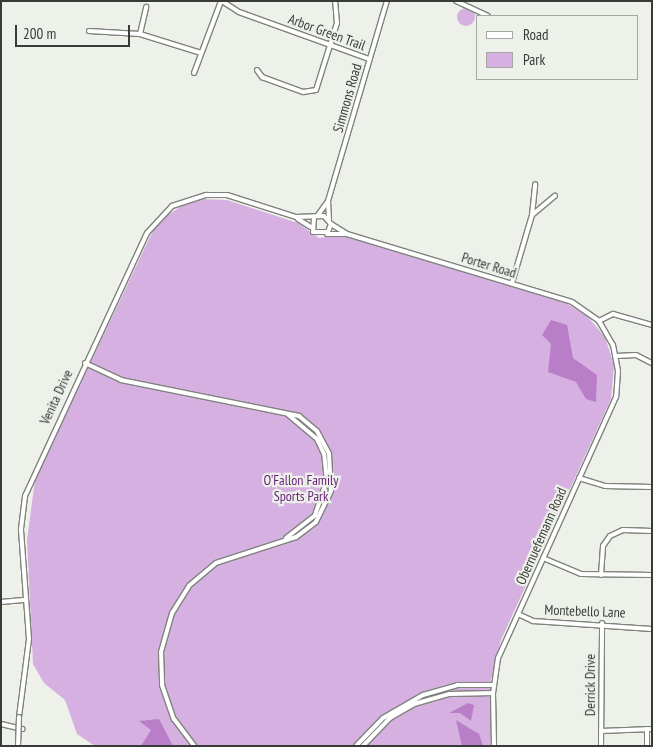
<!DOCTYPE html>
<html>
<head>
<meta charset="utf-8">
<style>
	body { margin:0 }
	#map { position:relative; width:653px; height:747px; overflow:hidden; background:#edf1ea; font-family:"PT Sans Narrow",sans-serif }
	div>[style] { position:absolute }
	.green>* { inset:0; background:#d6b0e1 }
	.round { border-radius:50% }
	.water>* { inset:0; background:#b87ec8 }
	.roads { filter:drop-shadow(1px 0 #7e837c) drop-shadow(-1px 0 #7e837c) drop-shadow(0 1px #7e837c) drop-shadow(0 -1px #7e837c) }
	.minor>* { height:4px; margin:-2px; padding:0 2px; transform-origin:2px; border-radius:2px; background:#fff }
	.bridges { filter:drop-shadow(1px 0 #7e837c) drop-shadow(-1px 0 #7e837c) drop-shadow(0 1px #7e837c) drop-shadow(0 -1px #7e837c) }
	.minor-bridge>* { height:4px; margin:-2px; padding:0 2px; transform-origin:2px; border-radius:2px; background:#fff }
	span { translate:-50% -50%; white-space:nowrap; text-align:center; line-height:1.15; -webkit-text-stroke:4.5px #edf1ea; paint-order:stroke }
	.street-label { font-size:14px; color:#393b38 }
	.park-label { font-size:14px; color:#671f79 }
	.frame { position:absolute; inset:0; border:2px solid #393b38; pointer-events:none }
	.legend { position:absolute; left:476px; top:15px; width:162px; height:65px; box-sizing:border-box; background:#edf1ea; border:1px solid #a5a8a3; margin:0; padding:6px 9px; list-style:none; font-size:15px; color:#393b38 }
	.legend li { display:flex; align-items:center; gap:10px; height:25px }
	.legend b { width:25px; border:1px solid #a5a8a3 }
	.scale { position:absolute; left:15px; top:25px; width:115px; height:22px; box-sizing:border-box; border:2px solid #393b38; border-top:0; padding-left:6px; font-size:15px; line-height:18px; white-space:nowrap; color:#393b38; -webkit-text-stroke:4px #edf1ea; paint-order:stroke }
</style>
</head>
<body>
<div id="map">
	<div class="green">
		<i class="round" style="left:457px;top:8px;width:18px;height:18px"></i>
		<i style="clip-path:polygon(201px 199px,227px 200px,298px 223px,319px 238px,341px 235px,566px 303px,587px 316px,605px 337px,614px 365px,611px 399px,501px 640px,490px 684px,491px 746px,95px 746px,77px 734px,65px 700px,44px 683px,33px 664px,27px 540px,35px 480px,157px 222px,183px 205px)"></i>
	</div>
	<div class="water">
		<i style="clip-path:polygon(551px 320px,567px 325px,573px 358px,597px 375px,596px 402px,586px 399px,576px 382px,548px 372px,551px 344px,542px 335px)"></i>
		<i style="clip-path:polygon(468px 703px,474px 705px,471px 721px,460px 713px,449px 713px)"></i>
		<i style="clip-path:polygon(159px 719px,173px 746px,141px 746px,151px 730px,139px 721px)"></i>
		<i style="clip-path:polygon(456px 720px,479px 734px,483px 746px,462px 746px)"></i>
	</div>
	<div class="roads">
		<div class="minor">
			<i style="left:222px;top:1px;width:20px;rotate:33deg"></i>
			<i style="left:239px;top:12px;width:138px;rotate:19.9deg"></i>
			<i style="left:456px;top:1px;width:35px;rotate:25deg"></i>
			<i style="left:89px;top:31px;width:51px;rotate:3.4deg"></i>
			<i style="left:140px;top:34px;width:64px;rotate:17.3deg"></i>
			<i style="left:140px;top:34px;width:28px;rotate:-77deg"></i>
			<i style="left:257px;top:70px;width:9px;rotate:54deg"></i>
			<i style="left:262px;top:77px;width:44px;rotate:20.1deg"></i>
			<i style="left:303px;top:92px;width:13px;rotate:-9deg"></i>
			<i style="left:316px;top:90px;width:70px;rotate:-72.6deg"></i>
			<i style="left:337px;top:23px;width:22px;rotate:-95deg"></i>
			<i style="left:194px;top:73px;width:77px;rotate:-69.4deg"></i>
			<i style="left:318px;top:215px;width:17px;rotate:-54deg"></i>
			<i style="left:532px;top:215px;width:30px;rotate:-40deg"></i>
			<i style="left:298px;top:219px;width:15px;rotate:32deg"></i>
			<i style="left:329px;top:220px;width:19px;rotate:-93deg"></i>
			<i style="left:328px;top:201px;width:209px;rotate:-73.6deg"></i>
			<i style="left:331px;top:224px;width:19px;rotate:32deg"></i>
			<i style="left:347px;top:234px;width:235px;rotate:16.8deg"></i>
			<i style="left:572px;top:302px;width:33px;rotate:35deg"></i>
			<i style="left:599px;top:321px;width:28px;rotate:60deg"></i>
			<i style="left:613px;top:345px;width:26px;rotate:79deg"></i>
			<i style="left:618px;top:371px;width:26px;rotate:94deg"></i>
			<i style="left:616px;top:397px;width:286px;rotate:114.3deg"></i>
			<i style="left:498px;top:658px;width:35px;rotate:98deg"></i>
			<i style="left:493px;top:693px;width:53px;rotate:88.9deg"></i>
			<i style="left:327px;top:234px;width:18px"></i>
			<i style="left:512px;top:283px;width:71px;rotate:-73.6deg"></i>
			<i style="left:532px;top:215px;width:31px;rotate:-84deg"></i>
			<i style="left:599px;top:321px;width:16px;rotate:-27deg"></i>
			<i style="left:613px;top:314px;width:41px;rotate:15.8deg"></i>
			<i style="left:616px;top:356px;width:20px;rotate:-3deg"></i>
			<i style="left:636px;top:355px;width:18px;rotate:27deg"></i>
			<i style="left:85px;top:363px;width:40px;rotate:25deg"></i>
			<i style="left:121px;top:380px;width:182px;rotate:11.4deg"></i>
			<i style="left:299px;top:416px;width:23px;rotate:40deg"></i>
			<i style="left:317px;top:431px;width:26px;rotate:62deg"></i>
			<i style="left:329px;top:454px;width:37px;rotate:87deg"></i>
			<i style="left:331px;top:491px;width:34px;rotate:116deg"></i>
			<i style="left:316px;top:522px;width:25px;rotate:143deg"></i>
			<i style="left:296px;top:537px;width:84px;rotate:162deg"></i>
			<i style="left:216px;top:563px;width:35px;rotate:140deg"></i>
			<i style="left:189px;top:586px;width:32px;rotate:122deg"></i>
			<i style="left:172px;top:613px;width:41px;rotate:105.8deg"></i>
			<i style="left:161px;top:652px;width:33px;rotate:88deg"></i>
			<i style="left:162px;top:685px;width:36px;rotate:71deg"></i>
			<i style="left:174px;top:719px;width:34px;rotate:53deg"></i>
			<i style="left:579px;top:478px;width:27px;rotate:17deg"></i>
			<i style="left:605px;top:486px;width:47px;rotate:1.2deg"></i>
			<i style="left:286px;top:538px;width:37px;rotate:-38deg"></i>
			<i style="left:315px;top:515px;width:36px;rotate:-71deg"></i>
			<i style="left:327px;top:481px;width:27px;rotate:-96deg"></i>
			<i style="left:324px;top:454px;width:17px;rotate:-115deg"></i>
			<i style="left:317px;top:439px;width:38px;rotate:-140deg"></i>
			<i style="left:543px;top:558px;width:41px;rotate:22.8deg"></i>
			<i style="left:581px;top:574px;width:71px;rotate:0.8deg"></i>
			<i style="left:601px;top:575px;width:29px;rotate:-86deg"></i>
			<i style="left:603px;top:546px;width:12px;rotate:-55deg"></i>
			<i style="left:610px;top:536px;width:14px;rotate:-25deg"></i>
			<i style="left:623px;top:530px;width:29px;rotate:2deg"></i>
			<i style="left:1px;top:602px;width:25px;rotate:-5deg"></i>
			<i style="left:518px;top:614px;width:17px;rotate:25deg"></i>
			<i style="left:533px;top:621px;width:119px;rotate:3.8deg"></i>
			<i style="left:19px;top:717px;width:79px;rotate:-82.7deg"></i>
			<i style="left:29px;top:639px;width:110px;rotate:-94.2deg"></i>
			<i style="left:21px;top:529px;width:33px;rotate:-83deg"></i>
			<i style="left:25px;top:496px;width:290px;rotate:-65.1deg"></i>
			<i style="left:147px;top:233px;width:37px;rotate:-47deg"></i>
			<i style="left:172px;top:206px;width:36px;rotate:-18deg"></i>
			<i style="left:206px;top:195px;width:21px"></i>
			<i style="left:227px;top:195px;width:72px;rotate:17.7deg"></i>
			<i style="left:296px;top:217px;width:28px;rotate:-2deg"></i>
			<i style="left:324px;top:216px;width:11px;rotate:49deg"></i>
			<i style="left:331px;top:224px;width:9px;rotate:111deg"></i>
			<i style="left:328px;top:232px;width:15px;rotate:180deg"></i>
			<i style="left:313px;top:232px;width:14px;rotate:-86deg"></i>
			<i style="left:1px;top:724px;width:22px;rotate:13deg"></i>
			<i style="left:601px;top:731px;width:51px;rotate:-2.2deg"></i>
			<i style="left:356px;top:746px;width:39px;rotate:-46deg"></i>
			<i style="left:383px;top:718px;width:46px;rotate:-29.9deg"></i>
			<i style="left:423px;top:695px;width:35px;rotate:-16deg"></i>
			<i style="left:457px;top:685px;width:36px"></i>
			<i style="left:363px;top:746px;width:39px;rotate:-46deg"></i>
			<i style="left:390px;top:718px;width:28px;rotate:-30deg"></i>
			<i style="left:414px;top:704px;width:37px;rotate:-16deg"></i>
			<i style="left:450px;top:694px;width:43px;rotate:-1.3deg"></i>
			<i style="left:601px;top:746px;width:123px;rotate:-89.5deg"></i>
			<i style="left:647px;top:746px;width:17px;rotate:-90deg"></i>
		</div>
	</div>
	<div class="bridges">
		<div class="minor-bridge">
			<i style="left:18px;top:746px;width:29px;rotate:-88deg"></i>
		</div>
	</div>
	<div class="street-label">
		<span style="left:327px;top:32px;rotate:20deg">Arbor Green Trail</span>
		<span style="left:347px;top:98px;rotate:-74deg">Simmons Road</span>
		<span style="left:489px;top:265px;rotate:17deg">Porter Road</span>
		<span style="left:56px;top:397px;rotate:-65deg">Venita Drive</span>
		<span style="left:541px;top:536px;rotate:-66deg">Obernuefemann Road</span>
		<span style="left:585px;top:611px;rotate:2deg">Montebello Lane</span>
		<span style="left:590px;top:685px;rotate:-90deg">Derrick Drive</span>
	</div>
	<div class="park-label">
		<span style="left:301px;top:488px">O'Fallon Family<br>Sports Park</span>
	</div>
	<div class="frame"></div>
	<ul class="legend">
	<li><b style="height:6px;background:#fff"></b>Road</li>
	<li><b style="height:14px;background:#d6b0e1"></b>Park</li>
	</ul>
	<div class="scale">200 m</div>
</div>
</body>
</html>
